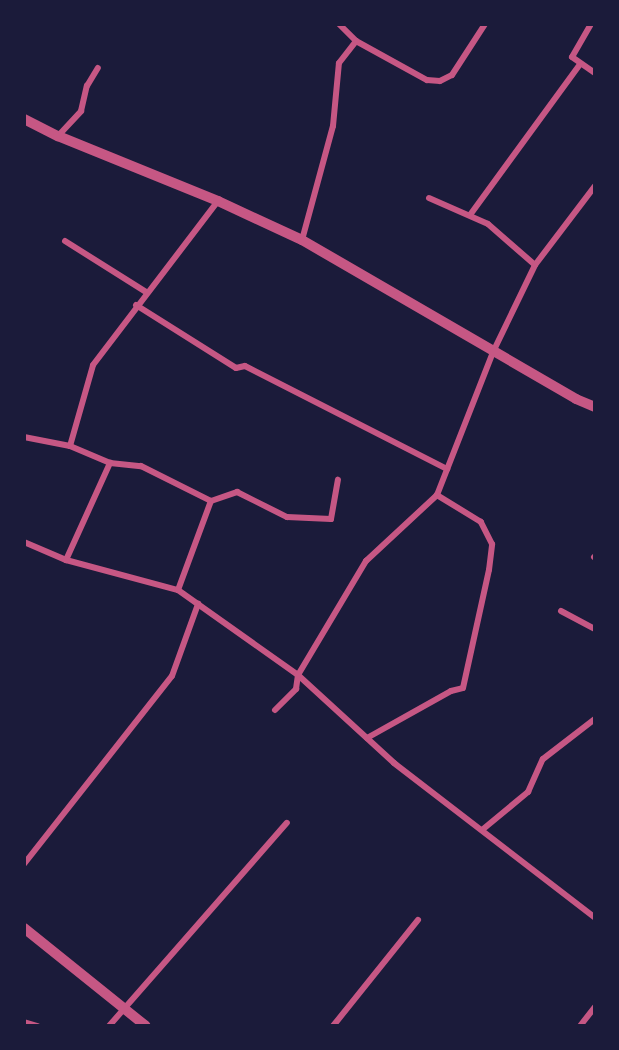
<!DOCTYPE html>
<html>
<head>
<meta charset="utf-8">
<style>
	body { margin:0 }
	#map { position:relative; width:619px; height:1050px; overflow:hidden; background:#1b1b3a; font-family:"Times New Roman",serif }
	div>[style] { position:absolute }
	.minor>* { height:6px; margin:-3px; padding:0 3px; transform-origin:3px; border-radius:3px; background:#c65784 }
	.tertiary>* { height:10px; margin:-5px; padding:0 5px; transform-origin:5px; border-radius:5px; background:#c65784 }
	span { translate:-50% -50%; white-space:nowrap; text-align:center; line-height:1.15; -webkit-text-stroke:6px #1b1b3a; paint-order:stroke }
	.frame { position:absolute; inset:0; border:26px solid #1b1b3a; pointer-events:none }
</style>
</head>
<body>
<div id="map">
	<div class="minor">
		<i style="left:339px;top:24px;width:24px;rotate:45deg"></i>
		<i style="left:356px;top:41px;width:81px;rotate:28.8deg"></i>
		<i style="left:427px;top:80px;width:13px;rotate:4deg"></i>
		<i style="left:440px;top:81px;width:13px;rotate:-27deg"></i>
		<i style="left:452px;top:75px;width:61px;rotate:-57.1deg"></i>
		<i style="left:591px;top:24px;width:38px;rotate:120deg"></i>
		<i style="left:572px;top:57px;width:28px;rotate:35deg"></i>
		<i style="left:58px;top:136px;width:34px;rotate:-47deg"></i>
		<i style="left:81px;top:111px;width:26px;rotate:-77deg"></i>
		<i style="left:87px;top:86px;width:21px;rotate:-59deg"></i>
		<i style="left:429px;top:198px;width:64px;rotate:23.8deg"></i>
		<i style="left:488px;top:224px;width:62px;rotate:41.1deg"></i>
		<i style="left:470px;top:215px;width:187px;rotate:-53.9deg"></i>
		<i style="left:302px;top:240px;width:118px;rotate:-74.8deg"></i>
		<i style="left:333px;top:126px;width:63px;rotate:-84.6deg"></i>
		<i style="left:339px;top:63px;width:28px;rotate:-52deg"></i>
		<i style="left:65px;top:241px;width:96px;rotate:32.2deg"></i>
		<i style="left:136px;top:305px;width:118px;rotate:32.2deg"></i>
		<i style="left:236px;top:368px;width:9px;rotate:-13deg"></i>
		<i style="left:245px;top:366px;width:227px;rotate:27deg"></i>
		<i style="left:24px;top:437px;width:47px;rotate:11.1deg"></i>
		<i style="left:70px;top:446px;width:43px;rotate:23deg"></i>
		<i style="left:110px;top:463px;width:31px;rotate:6deg"></i>
		<i style="left:141px;top:466px;width:78px;rotate:26.6deg"></i>
		<i style="left:211px;top:501px;width:28px;rotate:-19deg"></i>
		<i style="left:237px;top:492px;width:56px;rotate:26.6deg"></i>
		<i style="left:287px;top:517px;width:44px;rotate:2.6deg"></i>
		<i style="left:331px;top:519px;width:40px;rotate:-80deg"></i>
		<i style="left:70px;top:446px;width:84px;rotate:-74.1deg"></i>
		<i style="left:93px;top:365px;width:206px;rotate:-52.7deg"></i>
		<i style="left:24px;top:542px;width:46px;rotate:23.2deg"></i>
		<i style="left:66px;top:560px;width:116px;rotate:15deg"></i>
		<i style="left:178px;top:590px;width:147px;rotate:35.3deg"></i>
		<i style="left:298px;top:675px;width:130px;rotate:42.5deg"></i>
		<i style="left:394px;top:763px;width:254px;rotate:37.6deg"></i>
		<i style="left:594px;top:557px;width:1px;rotate:45deg"></i>
		<i style="left:66px;top:560px;width:107px;rotate:-65.6deg"></i>
		<i style="left:178px;top:590px;width:95px;rotate:-69.7deg"></i>
		<i style="left:561px;top:611px;width:38px;rotate:28deg"></i>
		<i style="left:275px;top:710px;width:30px;rotate:-45deg"></i>
		<i style="left:296px;top:689px;width:14px;rotate:-82deg"></i>
		<i style="left:298px;top:675px;width:133px;rotate:-59.2deg"></i>
		<i style="left:366px;top:561px;width:97px;rotate:-42.9deg"></i>
		<i style="left:437px;top:495px;width:154px;rotate:-68.6deg"></i>
		<i style="left:493px;top:352px;width:97px;rotate:-64.2deg"></i>
		<i style="left:535px;top:265px;width:99px;rotate:-52.8deg"></i>
		<i style="left:367px;top:738px;width:96px;rotate:-29.2deg"></i>
		<i style="left:451px;top:691px;width:12px;rotate:-14deg"></i>
		<i style="left:463px;top:688px;width:121px;rotate:-77.6deg"></i>
		<i style="left:489px;top:570px;width:26px;rotate:-83deg"></i>
		<i style="left:492px;top:544px;width:25px;rotate:-117deg"></i>
		<i style="left:481px;top:522px;width:52px;rotate:-148.5deg"></i>
		<i style="left:482px;top:830px;width:60px;rotate:-39.6deg"></i>
		<i style="left:528px;top:792px;width:36px;rotate:-66deg"></i>
		<i style="left:543px;top:759px;width:66px;rotate:-37.6deg"></i>
		<i style="left:24px;top:864px;width:239px;rotate:-51.8deg"></i>
		<i style="left:172px;top:676px;width:77px;rotate:-70.1deg"></i>
		<i style="left:24px;top:1022px;width:14px;rotate:17deg"></i>
		<i style="left:109px;top:1026px;width:270px;rotate:-48.8deg"></i>
		<i style="left:333px;top:1026px;width:136px;rotate:-51.3deg"></i>
		<i style="left:580px;top:1026px;width:24px;rotate:-52deg"></i>
	</div>
	<div class="tertiary">
		<i style="left:24px;top:119px;width:38px;rotate:27deg"></i>
		<i style="left:58px;top:136px;width:173px;rotate:22.1deg"></i>
		<i style="left:218px;top:201px;width:93px;rotate:24.9deg"></i>
		<i style="left:302px;top:240px;width:317px;rotate:30.1deg"></i>
		<i style="left:576px;top:399px;width:21px;rotate:23deg"></i>
		<i style="left:24px;top:928px;width:156px;rotate:38.8deg"></i>
	</div>
	<div class="frame"></div>
</div>
</body>
</html>
